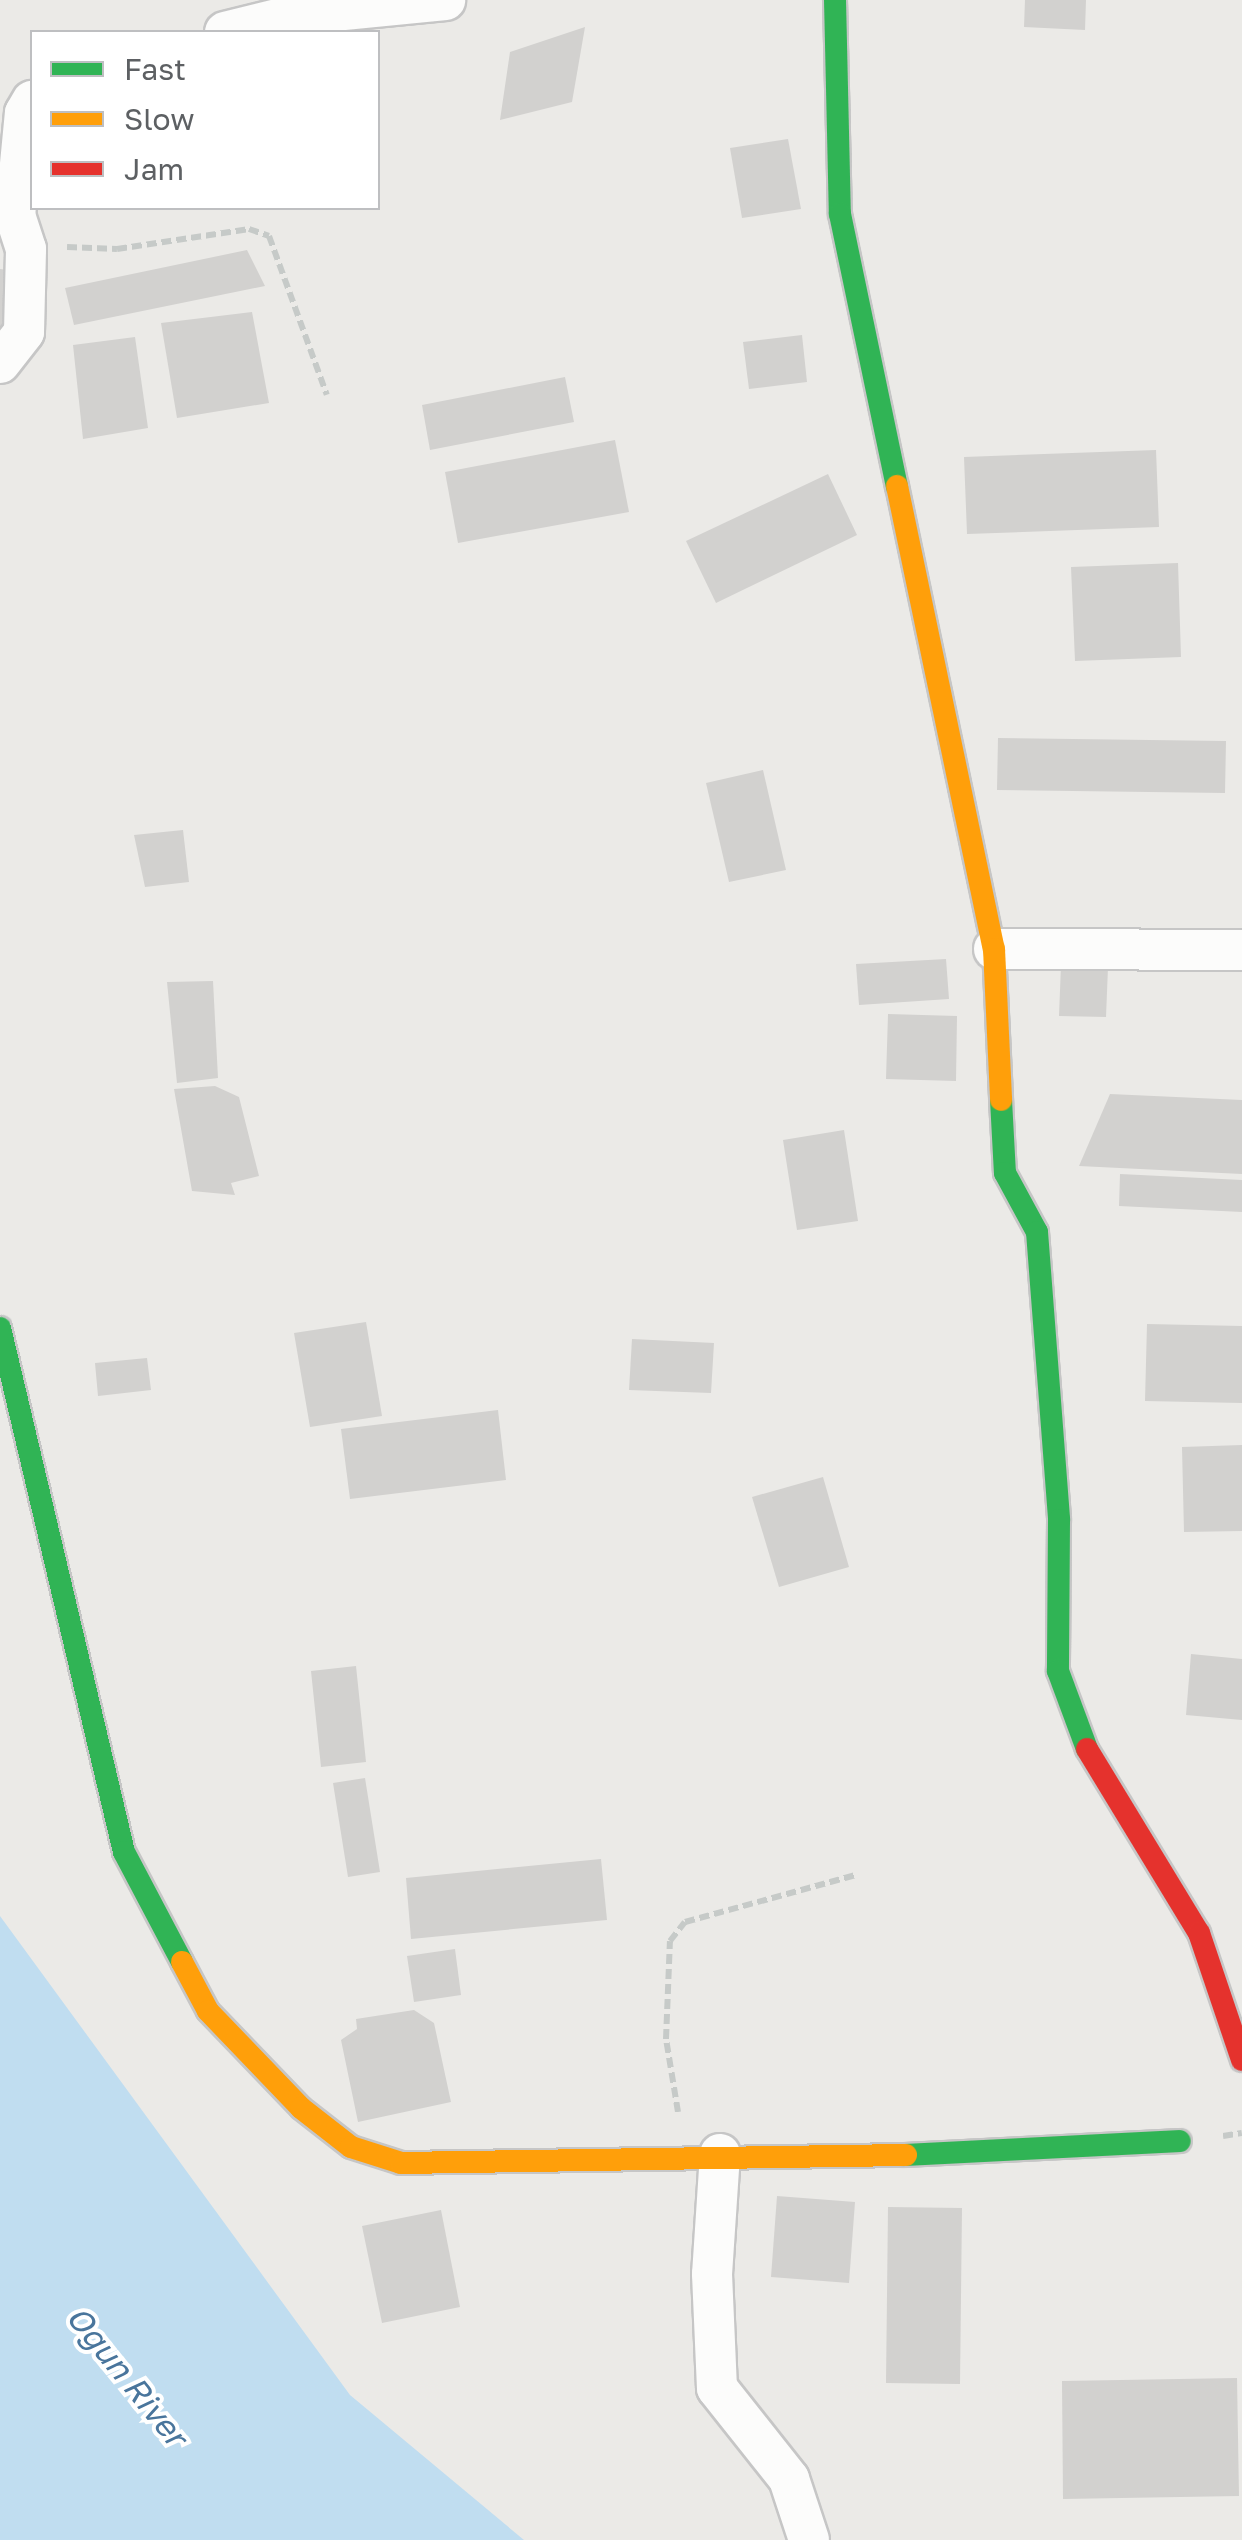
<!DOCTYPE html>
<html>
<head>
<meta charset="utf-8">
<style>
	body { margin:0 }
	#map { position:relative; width:1242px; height:2540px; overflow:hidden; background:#ebeae7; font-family:"Golos Text",sans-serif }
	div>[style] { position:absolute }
	.water>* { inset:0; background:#c0ddf0 }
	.building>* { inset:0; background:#d2d1cf }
	.path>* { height:6px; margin-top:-3px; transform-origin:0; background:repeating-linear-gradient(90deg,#c6cac8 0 10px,transparent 0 15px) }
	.roads { filter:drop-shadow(2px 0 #c6c6c6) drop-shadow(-2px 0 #c6c6c6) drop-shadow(0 2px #c6c6c6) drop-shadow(0 -2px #c6c6c6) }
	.street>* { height:40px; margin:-20px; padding:0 20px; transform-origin:20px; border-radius:20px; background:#fcfcfb }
	.fast>* { height:22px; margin:-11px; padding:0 11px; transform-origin:11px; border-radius:11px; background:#30b455 }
	.slow>* { height:22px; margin:-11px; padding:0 11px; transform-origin:11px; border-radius:11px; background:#ff9f0a }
	.jam>* { height:22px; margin:-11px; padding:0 11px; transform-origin:11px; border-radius:11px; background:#e5322d }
	span { translate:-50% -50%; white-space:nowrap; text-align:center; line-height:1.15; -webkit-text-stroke:8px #fff; paint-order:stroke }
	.water-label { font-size:32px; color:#49759c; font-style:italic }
	.legend { position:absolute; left:30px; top:30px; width:350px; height:180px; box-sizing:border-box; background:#fff; border:2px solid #bebfc1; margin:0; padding:12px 18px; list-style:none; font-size:30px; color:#5d6063 }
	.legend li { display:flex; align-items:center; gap:20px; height:50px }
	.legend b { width:50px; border:2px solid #bebfc1 }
</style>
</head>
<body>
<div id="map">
	<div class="water">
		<i style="clip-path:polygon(0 1916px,350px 2395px,524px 2540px,0 2540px)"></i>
	</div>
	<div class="building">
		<i style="clip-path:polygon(1025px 0,1086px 0,1085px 30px,1024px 27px)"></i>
		<i style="clip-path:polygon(585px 27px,572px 102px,500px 120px,510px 52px)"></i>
		<i style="clip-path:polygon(788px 139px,801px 209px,742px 218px,730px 148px)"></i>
		<i style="clip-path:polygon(247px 250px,265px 286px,74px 325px,65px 288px)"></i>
		<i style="clip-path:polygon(0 269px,15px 271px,8px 332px,0 331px)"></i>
		<i style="clip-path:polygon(252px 312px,269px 403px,177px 418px,161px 323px)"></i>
		<i style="clip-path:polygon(802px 335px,807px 382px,749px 389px,743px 342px)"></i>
		<i style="clip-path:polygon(135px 337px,148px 428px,83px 439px,73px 345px)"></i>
		<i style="clip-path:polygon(565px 377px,574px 422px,430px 450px,422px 405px)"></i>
		<i style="clip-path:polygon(615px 440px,629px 512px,458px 543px,445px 472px)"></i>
		<i style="clip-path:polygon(1156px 450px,1159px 527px,967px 534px,964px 457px)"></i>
		<i style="clip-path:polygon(828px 474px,857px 535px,716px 603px,686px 541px)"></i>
		<i style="clip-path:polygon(1178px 563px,1181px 657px,1075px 661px,1071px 567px)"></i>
		<i style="clip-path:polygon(998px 738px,1226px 741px,1225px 793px,997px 790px)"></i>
		<i style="clip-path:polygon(763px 770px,786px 870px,729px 882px,706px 783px)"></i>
		<i style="clip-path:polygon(183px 830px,189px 882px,145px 887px,134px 835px)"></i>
		<i style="clip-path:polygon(946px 959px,949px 999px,859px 1005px,856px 964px)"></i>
		<i style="clip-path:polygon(1061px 965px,1108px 967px,1106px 1017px,1059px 1016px)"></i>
		<i style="clip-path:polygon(213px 981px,218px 1078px,177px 1083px,167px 982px)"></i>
		<i style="clip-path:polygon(888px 1014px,957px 1016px,956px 1081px,886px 1079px)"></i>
		<i style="clip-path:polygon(215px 1086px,239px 1097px,259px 1176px,231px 1183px,235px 1195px,192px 1191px,174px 1089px)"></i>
		<i style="clip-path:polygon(1110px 1094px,1242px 1100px,1242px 1174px,1079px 1166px)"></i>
		<i style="clip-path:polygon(844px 1130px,858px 1221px,797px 1230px,783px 1140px)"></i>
		<i style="clip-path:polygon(1120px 1174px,1242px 1180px,1242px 1212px,1119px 1206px)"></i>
		<i style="clip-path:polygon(366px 1322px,382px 1416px,310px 1427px,294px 1333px)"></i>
		<i style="clip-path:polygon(1147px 1324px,1242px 1326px,1242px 1403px,1145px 1401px)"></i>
		<i style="clip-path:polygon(632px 1339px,714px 1343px,711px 1393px,629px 1390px)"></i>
		<i style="clip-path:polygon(147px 1358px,151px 1390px,98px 1396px,95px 1363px)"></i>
		<i style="clip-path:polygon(498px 1410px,506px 1480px,350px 1499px,341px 1429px)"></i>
		<i style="clip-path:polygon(1242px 1445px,1242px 1531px,1184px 1532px,1182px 1447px)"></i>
		<i style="clip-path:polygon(823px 1477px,849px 1567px,779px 1587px,752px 1497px)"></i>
		<i style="clip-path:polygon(1191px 1654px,1242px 1659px,1242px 1720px,1186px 1715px)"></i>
		<i style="clip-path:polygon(356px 1666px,366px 1762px,321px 1767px,311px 1671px)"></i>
		<i style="clip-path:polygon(365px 1778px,380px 1872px,348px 1877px,333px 1783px)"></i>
		<i style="clip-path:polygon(601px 1859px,607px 1920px,411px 1939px,406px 1878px)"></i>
		<i style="clip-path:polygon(455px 1949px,461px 1995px,414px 2002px,407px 1956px)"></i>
		<i style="clip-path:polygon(414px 2010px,434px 2023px,451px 2102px,358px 2122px,341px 2040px,357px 2029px,356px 2019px)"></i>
		<i style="clip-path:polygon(777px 2196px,855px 2202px,849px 2283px,771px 2277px)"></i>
		<i style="clip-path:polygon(888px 2207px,962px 2208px,960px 2384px,886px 2383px)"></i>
		<i style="clip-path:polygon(441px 2210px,460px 2307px,382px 2323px,362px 2226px)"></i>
		<i style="clip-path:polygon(1237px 2378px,1239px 2496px,1063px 2499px,1062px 2381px)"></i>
	</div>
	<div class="path">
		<i style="left:67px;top:247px;width:50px;rotate:2.3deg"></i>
		<i style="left:117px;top:249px;width:134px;rotate:-8.6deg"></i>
		<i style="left:249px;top:229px;width:21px;rotate:19deg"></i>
		<i style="left:269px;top:236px;width:169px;rotate:70deg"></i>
		<i style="left:678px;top:2112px;width:74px;rotate:-99.3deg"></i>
		<i style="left:666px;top:2039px;width:98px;rotate:-87.7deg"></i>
		<i style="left:670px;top:1941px;width:24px;rotate:-52deg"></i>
		<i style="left:685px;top:1922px;width:177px;rotate:-15.4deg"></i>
		<i style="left:1223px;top:2136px;width:19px;rotate:-9deg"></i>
	</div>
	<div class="roads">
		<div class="street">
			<i style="left:225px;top:32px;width:70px;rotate:-14deg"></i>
			<i style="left:293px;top:15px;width:153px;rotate:-5.6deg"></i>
			<i style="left:0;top:363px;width:39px;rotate:-52deg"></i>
			<i style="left:24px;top:332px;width:83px;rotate:-88.6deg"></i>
			<i style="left:26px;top:249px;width:35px;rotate:-108deg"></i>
			<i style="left:15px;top:216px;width:103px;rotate:-84.5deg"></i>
			<i style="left:25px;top:113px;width:14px;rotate:-60deg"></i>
			<i style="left:994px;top:949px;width:248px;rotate:0.2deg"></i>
			<i style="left:720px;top:2154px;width:120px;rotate:93.8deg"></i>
			<i style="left:712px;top:2274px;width:114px;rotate:87.5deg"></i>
			<i style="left:717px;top:2388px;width:116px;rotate:51.6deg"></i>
			<i style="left:789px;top:2479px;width:64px;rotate:71.8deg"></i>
		</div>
		<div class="fast">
			<i style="left:835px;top:0;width:214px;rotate:88.7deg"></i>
			<i style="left:840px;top:214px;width:278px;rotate:78.2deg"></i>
			<i style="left:1001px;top:1100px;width:73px;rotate:86.9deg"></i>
			<i style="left:1005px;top:1173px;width:67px;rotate:61.5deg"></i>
			<i style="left:1037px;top:1232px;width:289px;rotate:85.6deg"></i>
			<i style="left:1059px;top:1520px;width:151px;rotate:90.4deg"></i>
			<i style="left:1058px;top:1671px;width:83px;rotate:69.6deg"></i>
			<i style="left:0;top:1328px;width:538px;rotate:76.69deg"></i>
			<i style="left:124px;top:1852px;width:124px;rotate:62.2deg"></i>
			<i style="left:906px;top:2155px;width:274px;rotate:-2.9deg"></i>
		</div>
		<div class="slow">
			<i style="left:897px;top:486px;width:473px;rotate:78.2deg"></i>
			<i style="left:994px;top:949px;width:151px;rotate:87.3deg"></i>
			<i style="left:182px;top:1962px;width:55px;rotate:62deg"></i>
			<i style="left:208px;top:2011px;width:134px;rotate:46.2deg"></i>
			<i style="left:301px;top:2108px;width:63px;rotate:38deg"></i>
			<i style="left:351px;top:2147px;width:52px;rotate:17.7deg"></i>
			<i style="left:401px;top:2163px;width:505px;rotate:-0.91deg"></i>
		</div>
		<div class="jam">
			<i style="left:1087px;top:1749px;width:215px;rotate:58.7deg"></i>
			<i style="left:1199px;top:1933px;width:134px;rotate:71.3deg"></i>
		</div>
	</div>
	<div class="water-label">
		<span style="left:127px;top:2376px;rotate:51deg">Ogun River</span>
	</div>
	<ul class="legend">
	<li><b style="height:12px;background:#30b455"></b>Fast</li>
	<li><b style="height:12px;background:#ff9f0a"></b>Slow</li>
	<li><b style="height:12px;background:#e5322d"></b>Jam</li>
	</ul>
</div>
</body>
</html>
